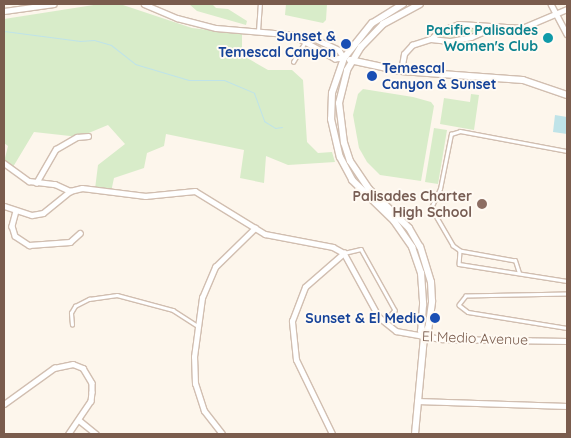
<!DOCTYPE html>
<html>
<head>
<meta charset="utf-8">
<style>
	body { margin:0 }
	#map { position:relative; width:571px; height:438px; overflow:hidden; background:#fdf6ec; font-family:Quicksand,sans-serif }
	div>[style] { position:absolute }
	.green>* { inset:0; background:#d8ecc9 }
	.water>* { inset:0; background:#bfe3e8 }
	.stream>* { height:1px; margin:-0.5px; padding:0 0.5px; transform-origin:0.5px; border-radius:0.5px; background:#bfe3e8 }
	.roads { filter:drop-shadow(1px 0 #d1beb0) drop-shadow(-1px 0 #d1beb0) drop-shadow(0 1px #d1beb0) drop-shadow(0 -1px #d1beb0) }
	.lane>* { height:2.5px; margin:-1.25px; padding:0 1.25px; transform-origin:1.25px; border-radius:1.25px; background:#fff }
	.street>* { height:4.5px; margin:-2.25px; padding:0 2.25px; transform-origin:2.25px; border-radius:2.25px; background:#fff }
	.secondary>* { height:6px; margin:-3px; padding:0 3px; transform-origin:3px; border-radius:3px; background:#fff }
	.dots>* { width:14px; height:14px; translate:-50% -50%; box-sizing:border-box; border:2px solid #fffaf3; border-radius:50% }
	span { translate:-50% -50%; white-space:nowrap; text-align:center; line-height:1.15; -webkit-text-stroke:4px #fffaf3; paint-order:stroke }
	.culture-label { font-size:14px; color:#0d838f; font-weight:700 }
	.right { translate:-100% -50%; text-align:right }
	.transit-label { font-size:14px; color:#164399; font-weight:700 }
	.left { translate:0 -50%; text-align:left }
	.education-label { font-size:14px; color:#785e54; font-weight:700 }
	.street-label { font-size:14px; color:#7a5c4d }
	.frame { position:absolute; inset:0; border:5px solid #7a5c4d; pointer-events:none }
</style>
</head>
<body>
<div id="map">
	<div class="green">
		<i style="clip-path:polygon(100px 4px,120px 4px,192px 28px,242px 34px,242px 55px,268px 70px,292px 70px,303px 80px,307px 142px,318px 153px,332px 152px,335px 162px,288px 165px,266px 156px,264px 183px,240px 178px,244px 150px,166px 134px,164px 146px,147px 153px,144px 168px,114px 178px,111px 192px,95px 189px,98px 165px,125px 144px,108px 125px,79px 137px,34px 132px,13px 167px,4px 162px,8px 146px,4px 143px,4px 19px)"></i>
		<i style="clip-path:polygon(189px 4px,212px 4px,216px 8px,228px 9px,247px 21px,246px 25px,197px 11px)"></i>
		<i style="clip-path:polygon(286px 4px,327px 4px,326px 20px,323px 23px,285px 15px)"></i>
		<i style="clip-path:polygon(466px 27px,484px 29px,455px 38px,438px 37px)"></i>
		<i style="clip-path:polygon(363px 89px,413px 97px,431px 102px,434px 106px,421px 181px,380px 175px,367px 162px,359px 148px,353px 115px,358px 94px)"></i>
		<i style="clip-path:polygon(471px 94px,479px 95px,474px 130px,440px 124px,444px 98px,470px 102px)"></i>
		<i style="clip-path:polygon(434px 128px,447px 130px,438px 184px,425px 182px)"></i>
	</div>
	<div class="water">
		<i style="clip-path:polygon(555px 115px,567px 117px,567px 134px,553px 132px)"></i>
	</div>
	<div class="stream">
		<i style="left:4px;top:31px;width:77px;rotate:7.5deg"></i>
		<i style="left:80px;top:41px;width:14px;rotate:-4deg"></i>
		<i style="left:94px;top:40px;width:18px;rotate:16deg"></i>
		<i style="left:111px;top:45px;width:31px;rotate:38deg"></i>
		<i style="left:135px;top:64px;width:56px;rotate:16.5deg"></i>
		<i style="left:189px;top:80px;width:35px"></i>
		<i style="left:224px;top:80px;width:33px;rotate:23deg"></i>
		<i style="left:254px;top:93px;width:30px;rotate:70deg"></i>
		<i style="left:264px;top:121px;width:13px;rotate:32deg"></i>
		<i style="left:275px;top:128px;width:7px;rotate:-8deg"></i>
	</div>
	<div class="roads">
		<div class="lane">
			<i style="left:258px;top:31px;width:27px;rotate:-86deg"></i>
			<i style="left:293px;top:62px;width:21px;rotate:-59deg"></i>
			<i style="left:460px;top:251px;width:9px;rotate:-144deg"></i>
			<i style="left:453px;top:246px;width:44px;rotate:-120.1deg"></i>
			<i style="left:431px;top:208px;width:21px;rotate:-65deg"></i>
			<i style="left:440px;top:189px;width:56px;rotate:-78.7deg"></i>
			<i style="left:451px;top:134px;width:9px;rotate:-18deg"></i>
			<i style="left:460px;top:131px;width:109px;rotate:10.6deg"></i>
			<i style="left:344px;top:253px;width:17px;rotate:-13deg"></i>
			<i style="left:361px;top:249px;width:70px;rotate:60.9deg"></i>
			<i style="left:395px;top:310px;width:16px;rotate:130deg"></i>
			<i style="left:519px;top:273px;width:13px;rotate:-108deg"></i>
			<i style="left:515px;top:261px;width:56px;rotate:-169.7deg"></i>
			<i style="left:460px;top:251px;width:13px;rotate:94deg"></i>
			<i style="left:459px;top:264px;width:109px;rotate:8.9deg"></i>
			<i style="left:567px;top:294px;width:101px;rotate:178.9deg"></i>
			<i style="left:466px;top:296px;width:11px;rotate:128deg"></i>
			<i style="left:459px;top:305px;width:11px;rotate:38deg"></i>
			<i style="left:468px;top:312px;width:100px;rotate:9.2deg"></i>
			<i style="left:72px;top:325px;width:12px;rotate:-95deg"></i>
			<i style="left:71px;top:313px;width:8px;rotate:-60deg"></i>
			<i style="left:75px;top:306px;width:16px;rotate:-27deg"></i>
			<i style="left:89px;top:299px;width:28px;rotate:-8deg"></i>
			<i style="left:117px;top:295px;width:58px;rotate:15deg"></i>
			<i style="left:173px;top:310px;width:30px;rotate:33deg"></i>
		</div>
		<div class="street">
			<i style="left:144px;top:4px;width:36px;rotate:23deg"></i>
			<i style="left:177px;top:18px;width:40px;rotate:14.4deg"></i>
			<i style="left:216px;top:28px;width:93px;rotate:4.9deg"></i>
			<i style="left:309px;top:36px;width:33px;rotate:25deg"></i>
			<i style="left:339px;top:50px;width:9px;rotate:58deg"></i>
			<i style="left:344px;top:58px;width:9px;rotate:174deg"></i>
			<i style="left:335px;top:59px;width:49px;rotate:-150.8deg"></i>
			<i style="left:551px;top:4px;width:34px;rotate:62deg"></i>
			<i style="left:4px;top:11px;width:50px;rotate:-8deg"></i>
			<i style="left:431px;top:39px;width:12px;rotate:-42deg"></i>
			<i style="left:440px;top:31px;width:20px;rotate:-20deg"></i>
			<i style="left:459px;top:24px;width:63px;rotate:3.6deg"></i>
			<i style="left:522px;top:28px;width:49px;rotate:-22.9deg"></i>
			<i style="left:401px;top:71px;width:17px;rotate:-80deg"></i>
			<i style="left:404px;top:54px;width:12px;rotate:-48deg"></i>
			<i style="left:412px;top:45px;width:20px;rotate:-18deg"></i>
			<i style="left:431px;top:39px;width:20px;rotate:6deg"></i>
			<i style="left:451px;top:41px;width:20px;rotate:-11deg"></i>
			<i style="left:471px;top:37px;width:23px;rotate:-23deg"></i>
			<i style="left:4px;top:163px;width:31px;rotate:36deg"></i>
			<i style="left:29px;top:181px;width:26px;rotate:7deg"></i>
			<i style="left:55px;top:184px;width:17px;rotate:25deg"></i>
			<i style="left:36px;top:183px;width:39px;rotate:-60deg"></i>
			<i style="left:56px;top:149px;width:24px;rotate:-30deg"></i>
			<i style="left:77px;top:137px;width:11px;rotate:-5deg"></i>
			<i style="left:4px;top:206px;width:29px;rotate:18deg"></i>
			<i style="left:32px;top:215px;width:11px;rotate:-10deg"></i>
			<i style="left:43px;top:213px;width:35px;rotate:-39deg"></i>
			<i style="left:70px;top:191px;width:12px;rotate:-14deg"></i>
			<i style="left:82px;top:188px;width:64px;rotate:7.2deg"></i>
			<i style="left:145px;top:196px;width:50px;rotate:-5.7deg"></i>
			<i style="left:195px;top:191px;width:82px;rotate:31.6deg"></i>
			<i style="left:265px;top:234px;width:69px;rotate:10.8deg"></i>
			<i style="left:333px;top:247px;width:13px;rotate:29deg"></i>
			<i style="left:344px;top:253px;width:73px;rotate:61.3deg"></i>
			<i style="left:379px;top:317px;width:22px;rotate:39deg"></i>
			<i style="left:396px;top:331px;width:47px;rotate:9.9deg"></i>
			<i style="left:442px;top:339px;width:125px;rotate:0.9deg"></i>
			<i style="left:16px;top:211px;width:16px;rotate:105deg"></i>
			<i style="left:12px;top:226px;width:10px;rotate:73deg"></i>
			<i style="left:15px;top:236px;width:17px;rotate:33deg"></i>
			<i style="left:29px;top:245px;width:41px;rotate:-4.2deg"></i>
			<i style="left:70px;top:242px;width:13px;rotate:-42deg"></i>
			<i style="left:417px;top:401px;width:150px;rotate:1.9deg"></i>
			<i style="left:4px;top:404px;width:62px;rotate:-35.8deg"></i>
			<i style="left:54px;top:368px;width:19px;rotate:-12deg"></i>
			<i style="left:73px;top:364px;width:11px;rotate:22deg"></i>
			<i style="left:83px;top:368px;width:17px;rotate:59deg"></i>
			<i style="left:92px;top:383px;width:9px;rotate:90deg"></i>
			<i style="left:92px;top:392px;width:9px;rotate:96deg"></i>
			<i style="left:91px;top:401px;width:40px;rotate:124deg"></i>
			<i style="left:79px;top:420px;width:22px;rotate:39deg"></i>
			<i style="left:222px;top:434px;width:29px;rotate:-128deg"></i>
			<i style="left:204px;top:411px;width:28px;rotate:-108deg"></i>
			<i style="left:195px;top:384px;width:27px;rotate:-92deg"></i>
			<i style="left:194px;top:357px;width:60px;rotate:-82.3deg"></i>
			<i style="left:202px;top:298px;width:34px;rotate:-67deg"></i>
			<i style="left:215px;top:267px;width:56px;rotate:-44.3deg"></i>
			<i style="left:332px;top:434px;width:82px;rotate:-115.9deg"></i>
			<i style="left:296px;top:360px;width:39px;rotate:-96deg"></i>
			<i style="left:292px;top:321px;width:36px;rotate:-69deg"></i>
			<i style="left:305px;top:287px;width:52px;rotate:-41.1deg"></i>
		</div>
		<div class="secondary">
			<i style="left:403px;top:4px;width:36px;rotate:148deg"></i>
			<i style="left:372px;top:23px;width:45px;rotate:128.7deg"></i>
			<i style="left:344px;top:58px;width:37px;rotate:109deg"></i>
			<i style="left:332px;top:93px;width:26px;rotate:92deg"></i>
			<i style="left:331px;top:119px;width:39px;rotate:77deg"></i>
			<i style="left:340px;top:157px;width:26px;rotate:62deg"></i>
			<i style="left:352px;top:180px;width:59px;rotate:44.3deg"></i>
			<i style="left:394px;top:221px;width:32px;rotate:55deg"></i>
			<i style="left:412px;top:247px;width:28px;rotate:71deg"></i>
			<i style="left:421px;top:273px;width:32px;rotate:86deg"></i>
			<i style="left:423px;top:305px;width:26px;rotate:94deg"></i>
			<i style="left:421px;top:331px;width:7px;rotate:63deg"></i>
			<i style="left:350px;top:60px;width:52px;rotate:12.2deg"></i>
			<i style="left:401px;top:71px;width:122px;rotate:4.2deg"></i>
			<i style="left:523px;top:80px;width:46px;rotate:18.8deg"></i>
			<i style="left:415px;top:434px;width:97px;rotate:-84.7deg"></i>
			<i style="left:424px;top:337px;width:7px;rotate:-56deg"></i>
			<i style="left:428px;top:331px;width:30px;rotate:-82deg"></i>
			<i style="left:432px;top:301px;width:19px;rotate:-93deg"></i>
			<i style="left:431px;top:282px;width:37px;rotate:-107deg"></i>
			<i style="left:420px;top:247px;width:22px;rotate:-120deg"></i>
			<i style="left:409px;top:228px;width:56px;rotate:-135.7deg"></i>
			<i style="left:369px;top:189px;width:34px;rotate:-124deg"></i>
			<i style="left:350px;top:161px;width:19px;rotate:-108deg"></i>
			<i style="left:344px;top:143px;width:40px;rotate:-97.1deg"></i>
			<i style="left:339px;top:103px;width:34px;rotate:-76deg"></i>
			<i style="left:347px;top:70px;width:27px;rotate:-59deg"></i>
			<i style="left:361px;top:47px;width:32px;rotate:-46deg"></i>
			<i style="left:383px;top:24px;width:42px;rotate:-28.4deg"></i>
		</div>
	</div>
	<div class="dots">
		<i style="left:548px;top:38px;background:#0f9aa8"></i>
		<i style="left:346px;top:44px;background:#1a4fb4"></i>
		<i style="left:372px;top:76px;background:#1a4fb4"></i>
		<i style="left:482px;top:204px;background:#8d6e63"></i>
		<i style="left:435px;top:318px;background:#1a4fb4"></i>
	</div>
	<div class="culture-label">
		<span class="right" style="left:538px;top:38px">Pacific Palisades<br>Women's Club</span>
	</div>
	<div class="transit-label">
		<span class="right" style="left:336px;top:44px">Sunset &amp;<br>Temescal Canyon</span>
		<span class="left" style="left:382px;top:76px">Temescal<br>Canyon &amp; Sunset</span>
		<span class="right" style="left:425px;top:318px">Sunset &amp; El Medio</span>
	</div>
	<div class="education-label">
		<span class="right" style="left:472px;top:204px">Palisades Charter<br>High School</span>
	</div>
	<div class="street-label">
		<span style="left:475px;top:338px;rotate:2deg">El Medio Avenue</span>
	</div>
	<div class="frame"></div>
</div>
</body>
</html>
